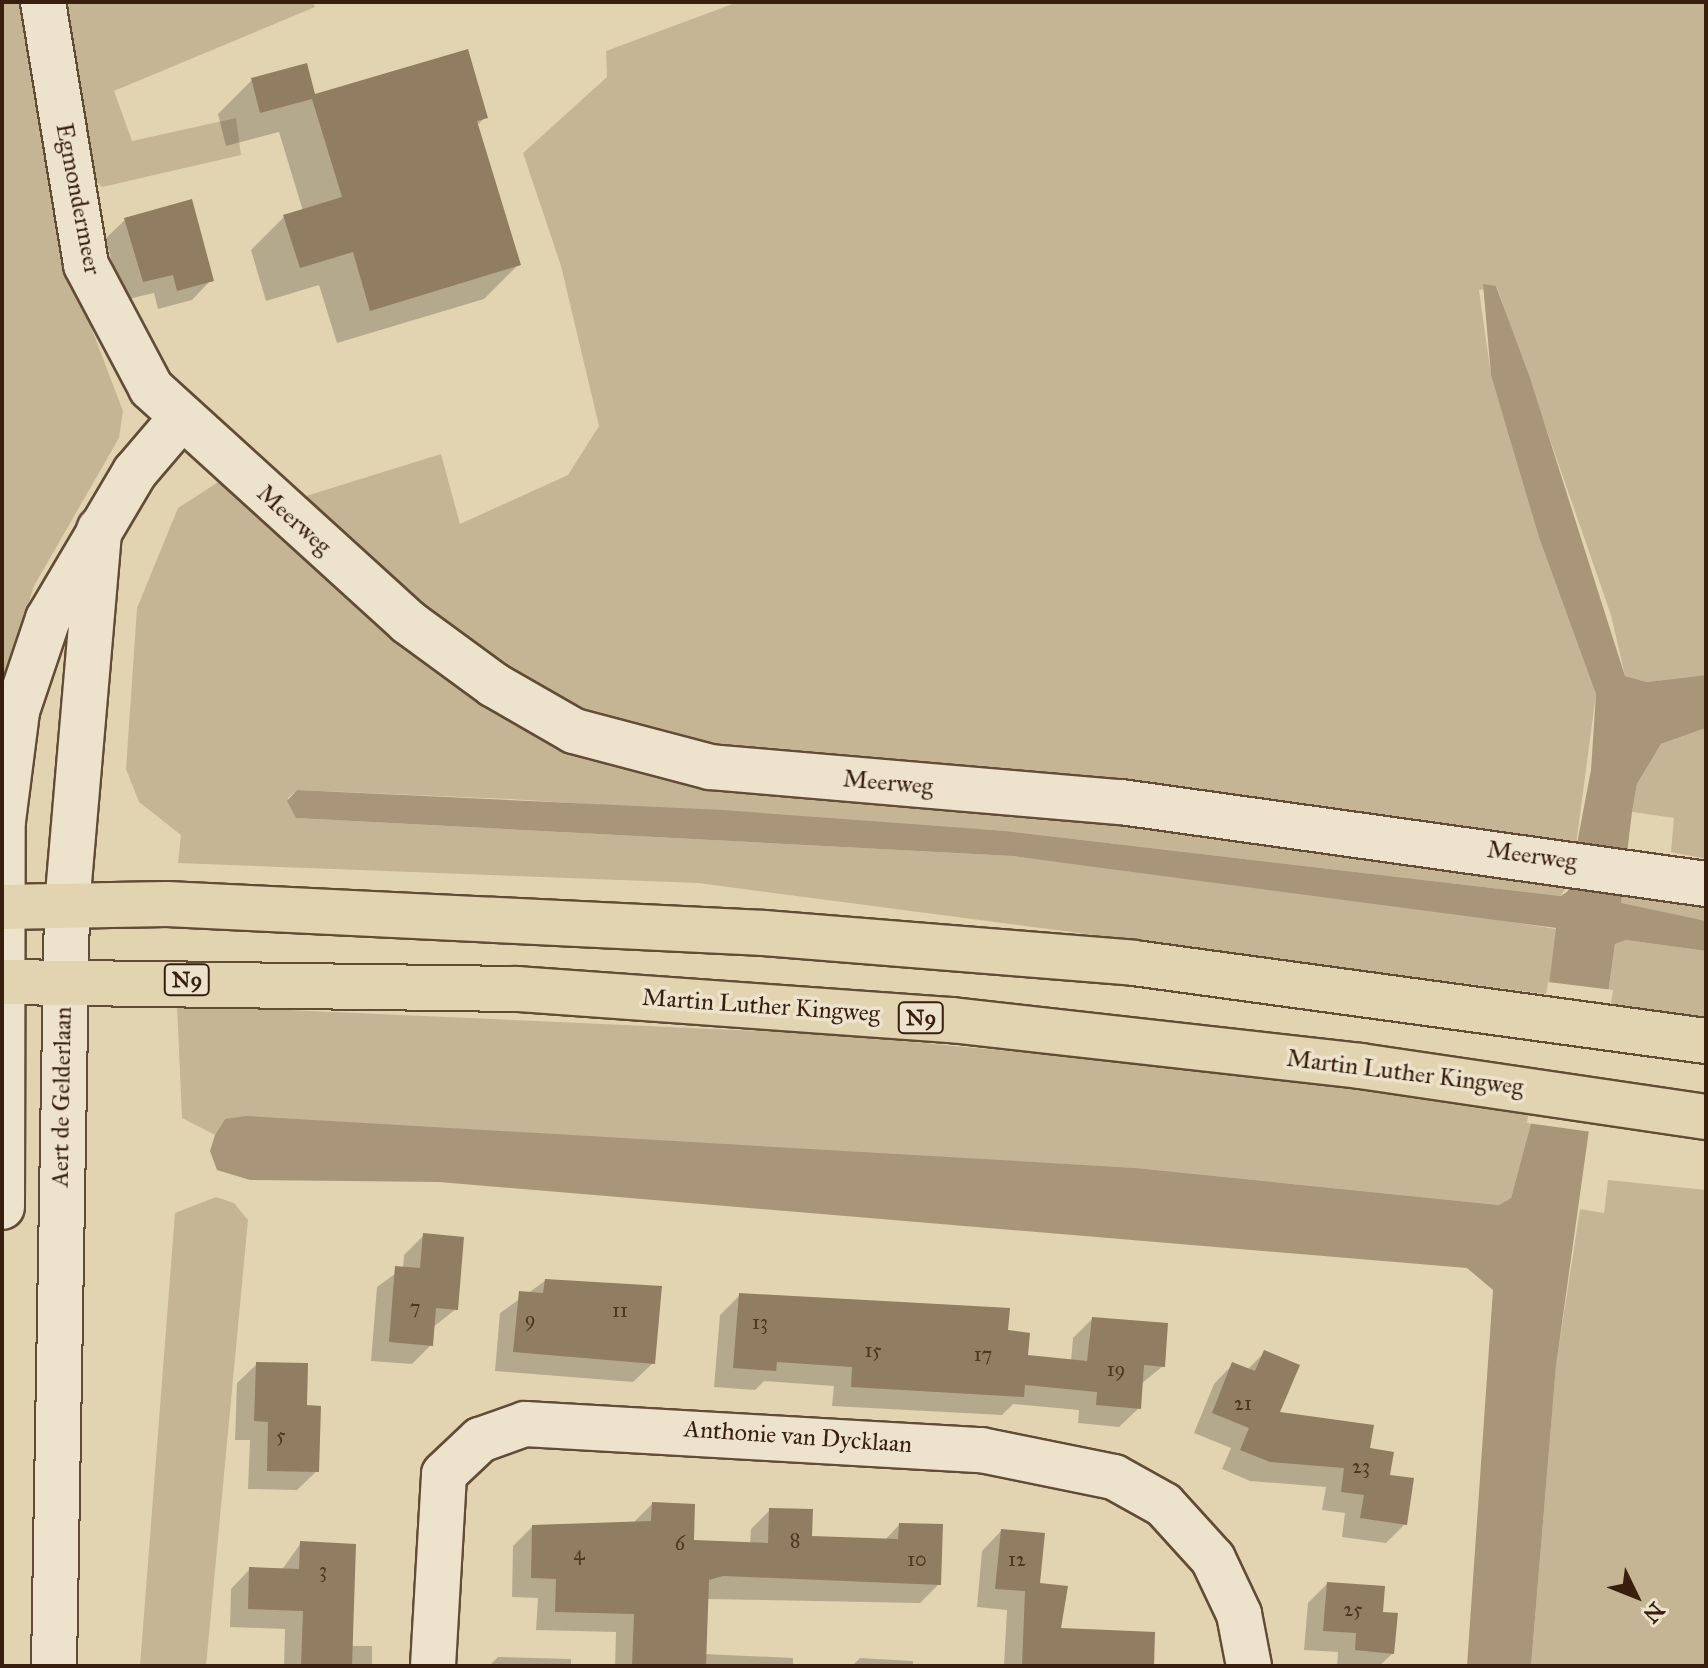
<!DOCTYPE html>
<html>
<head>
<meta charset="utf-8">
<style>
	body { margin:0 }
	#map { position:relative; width:1708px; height:1668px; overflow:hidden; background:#e3d4b1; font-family:"IM FELL Great Primer",serif }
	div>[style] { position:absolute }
	.green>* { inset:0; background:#c6b595 }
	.water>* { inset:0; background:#a99679 }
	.pier>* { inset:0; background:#e3d4b1 }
	.shadow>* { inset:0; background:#0003 }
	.building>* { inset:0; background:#907d62 }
	.roads { filter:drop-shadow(2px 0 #624c36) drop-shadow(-2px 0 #624c36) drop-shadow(0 2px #624c36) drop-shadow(0 -2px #624c36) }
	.minor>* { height:44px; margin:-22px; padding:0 22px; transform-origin:22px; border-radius:22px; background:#ede3cc }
	.highway>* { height:44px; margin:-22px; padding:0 22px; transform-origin:22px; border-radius:22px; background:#e3d4b1 }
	span { translate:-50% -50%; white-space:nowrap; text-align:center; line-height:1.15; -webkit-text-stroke:7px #ede3cc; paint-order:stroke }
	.number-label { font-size:20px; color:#4d3622 }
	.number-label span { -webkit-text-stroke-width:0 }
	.shield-label span { padding:2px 6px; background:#ede3cc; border:2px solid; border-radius:6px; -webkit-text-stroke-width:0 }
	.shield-label { font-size:22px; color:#371e0d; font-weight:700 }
	.street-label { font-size:24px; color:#371e0d }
	.frame { position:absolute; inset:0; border:4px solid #371e0d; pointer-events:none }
	.north { position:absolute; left:1596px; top:1556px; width:80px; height:80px; -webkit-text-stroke:6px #ede3cc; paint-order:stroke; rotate:133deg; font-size:22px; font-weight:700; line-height:32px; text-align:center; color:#371e0d }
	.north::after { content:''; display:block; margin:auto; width:28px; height:36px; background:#371e0d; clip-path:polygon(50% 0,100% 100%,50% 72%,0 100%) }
</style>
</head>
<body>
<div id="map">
	<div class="green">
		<i style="clip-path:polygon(2px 2px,38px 2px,67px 264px,123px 411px,119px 438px,34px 586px,2px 688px)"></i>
		<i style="clip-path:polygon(58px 2px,313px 2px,315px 7px,114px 91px,132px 141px,236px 118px,241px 155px,102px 187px,83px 170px)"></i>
		<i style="clip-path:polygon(738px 2px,1706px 2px,1706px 675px,1647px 682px,1625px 676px,1611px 615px,1497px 287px,1479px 290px,1491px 375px,1596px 694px,1576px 845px,692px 748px,554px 701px,434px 621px,311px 511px,306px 496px,441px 454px,460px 524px,568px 475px,599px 426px,561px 266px,523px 153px,607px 77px,606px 51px)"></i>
		<i style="clip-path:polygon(226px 477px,517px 717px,1029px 809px,1570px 879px,1561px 896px,1006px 831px,509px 799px,297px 790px,288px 798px,296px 818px,1012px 856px,1324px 892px,1556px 929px,1552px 995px,698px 883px,178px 863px,181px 835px,139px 802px,126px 769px,137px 608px,178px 508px)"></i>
		<i style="clip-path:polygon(1706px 728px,1706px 859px,1671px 852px,1674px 818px,1632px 812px,1637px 784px,1661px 744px)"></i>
		<i style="clip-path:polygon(1623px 888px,1706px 898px,1706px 921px,1632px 909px,1621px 903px)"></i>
		<i style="clip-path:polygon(1626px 940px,1706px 951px,1706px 1018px,1607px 1003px,1615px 944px)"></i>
		<i style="clip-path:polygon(177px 1005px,828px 1034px,1242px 1073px,1533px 1116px,1511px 1198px,1499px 1205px,1136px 1168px,225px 1119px,215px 1135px,182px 1118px)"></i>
		<i style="clip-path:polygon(1608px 1180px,1706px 1190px,1706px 1666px,1531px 1666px,1556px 1365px,1580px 1209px,1604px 1213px)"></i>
		<i style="clip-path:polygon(216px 1197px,234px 1203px,248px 1220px,206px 1666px,140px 1666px,175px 1213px)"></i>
	</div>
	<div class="water">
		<i style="clip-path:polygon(1483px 284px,1496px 286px,1530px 378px,1625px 676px,1647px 682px,1706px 675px,1706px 728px,1661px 744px,1637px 784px,1632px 812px,1621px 903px,1706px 921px,1706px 951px,1626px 940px,1615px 944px,1556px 1366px,1531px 1666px,1467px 1666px,1493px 1290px,1467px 1268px,439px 1182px,250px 1180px,217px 1170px,210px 1151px,215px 1135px,225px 1119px,246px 1116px,1136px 1168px,1499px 1205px,1511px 1198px,1533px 1116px,1556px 928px,1012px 856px,296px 818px,287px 801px,297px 790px,723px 810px,1006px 831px,1561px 896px,1568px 891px,1591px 770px,1596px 694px,1539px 537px,1491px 375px)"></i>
	</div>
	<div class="pier">
		<i style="clip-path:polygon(1548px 982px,1613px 990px,1592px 1132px,1527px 1123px)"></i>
	</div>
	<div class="shadow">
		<i style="clip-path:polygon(252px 80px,314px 96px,486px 117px,476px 126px,518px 265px,484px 299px,337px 343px,319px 285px,266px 301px,251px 250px,284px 217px,303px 211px,279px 132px,226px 146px,218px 114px)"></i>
		<i style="clip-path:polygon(125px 220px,211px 280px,192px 300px,158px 309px,154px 293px,124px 300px,105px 239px)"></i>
		<i style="clip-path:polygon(424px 1235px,456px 1309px,432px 1328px,431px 1345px,412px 1364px,371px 1361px,377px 1287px,403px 1268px,404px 1255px)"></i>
		<i style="clip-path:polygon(545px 1281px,653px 1363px,633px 1382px,495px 1371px,500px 1313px)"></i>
		<i style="clip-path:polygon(740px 1295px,1006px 1332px,1026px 1357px,1071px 1361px,1073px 1338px,1092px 1319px,1163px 1366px,1140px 1385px,1139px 1408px,1119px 1427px,1078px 1423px,1079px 1410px,1013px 1404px,1002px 1415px,832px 1406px,834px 1386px,764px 1381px,755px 1390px,714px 1387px,720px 1315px)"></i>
		<i style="clip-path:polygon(1264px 1353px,1277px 1413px,1368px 1450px,1388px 1476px,1405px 1524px,1386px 1543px,1342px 1537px,1345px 1513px,1322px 1510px,1326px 1487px,1250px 1481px,1222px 1469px,1231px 1448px,1194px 1433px,1214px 1384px,1233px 1364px,1247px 1370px)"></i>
		<i style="clip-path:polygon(257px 1364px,305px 1407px,317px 1471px,297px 1490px,248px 1489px,250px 1440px,235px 1440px,237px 1383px)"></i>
		<i style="clip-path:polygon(652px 1504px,692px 1542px,750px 1544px,751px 1529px,770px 1510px,810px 1538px,884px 1541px,899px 1525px,939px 1584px,920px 1603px,706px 1599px,705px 1654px,793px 1658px,793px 1666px,615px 1666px,616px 1632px,536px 1630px,538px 1598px,512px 1597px,513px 1546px,532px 1527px,633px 1523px)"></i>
		<i style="clip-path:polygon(1001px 1531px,1058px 1630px,1153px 1634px,1154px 1666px,989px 1666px,1004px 1665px,1007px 1610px,977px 1607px,982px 1551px)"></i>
		<i style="clip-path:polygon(301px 1543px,351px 1646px,372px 1646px,372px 1666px,284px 1666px,285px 1629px,230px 1627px,231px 1589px,250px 1569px,281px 1571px)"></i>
		<i style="clip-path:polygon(1327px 1584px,1381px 1613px,1393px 1653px,1379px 1666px,1337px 1666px,1338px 1652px,1304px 1650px,1308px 1603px)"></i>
		<i style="clip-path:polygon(498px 1657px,571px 1659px,571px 1666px,489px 1666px)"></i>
		<i style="clip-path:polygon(860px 1658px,913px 1661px,913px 1666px,852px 1666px)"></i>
	</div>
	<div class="building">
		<i style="clip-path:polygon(468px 49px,488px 118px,477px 121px,521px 265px,370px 311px,353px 252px,300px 268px,283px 215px,342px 197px,312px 99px,260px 113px,251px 78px,307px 63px,315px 94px)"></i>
		<i style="clip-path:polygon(192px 199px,214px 281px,177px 291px,173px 275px,143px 282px,124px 218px)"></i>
		<i style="clip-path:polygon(423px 1233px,464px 1237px,458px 1310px,436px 1308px,433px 1346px,389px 1342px,395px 1266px,420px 1268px)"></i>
		<i style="clip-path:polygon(545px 1279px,662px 1286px,655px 1364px,513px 1352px,519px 1291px,543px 1293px)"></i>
		<i style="clip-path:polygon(739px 1293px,1010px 1308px,1008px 1330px,1030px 1333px,1028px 1355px,1087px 1361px,1092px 1317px,1168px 1323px,1165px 1367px,1144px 1365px,1141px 1409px,1096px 1405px,1097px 1392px,1025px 1385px,1024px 1397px,851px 1387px,852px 1367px,777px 1362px,776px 1371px,733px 1368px)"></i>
		<i style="clip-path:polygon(1264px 1350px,1300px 1365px,1280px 1412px,1374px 1425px,1370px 1448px,1394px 1452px,1390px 1475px,1414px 1478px,1407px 1525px,1360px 1518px,1364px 1495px,1341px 1492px,1344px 1468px,1270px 1462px,1240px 1450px,1249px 1428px,1212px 1413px,1232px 1362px,1255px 1371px)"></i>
		<i style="clip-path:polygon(256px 1362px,308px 1363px,307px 1405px,321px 1406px,319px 1472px,267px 1471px,268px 1422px,254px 1421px)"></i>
		<i style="clip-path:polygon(652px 1502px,695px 1504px,694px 1540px,768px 1543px,769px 1508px,813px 1509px,812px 1536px,898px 1539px,899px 1523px,943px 1524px,941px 1585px,723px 1576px,709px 1580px,706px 1666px,632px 1666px,634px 1614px,555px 1612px,556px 1579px,531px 1578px,532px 1525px,651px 1521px)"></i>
		<i style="clip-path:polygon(1001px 1529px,1045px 1533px,1040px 1583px,1068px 1586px,1061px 1628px,1155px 1632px,1154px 1666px,1022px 1666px,1025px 1591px,995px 1589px)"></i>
		<i style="clip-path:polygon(300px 1541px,356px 1544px,352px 1666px,301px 1666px,303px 1611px,248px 1609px,249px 1567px,299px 1569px)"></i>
		<i style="clip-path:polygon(1327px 1582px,1385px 1586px,1383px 1612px,1398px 1613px,1394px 1654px,1355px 1650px,1356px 1633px,1323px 1631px)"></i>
	</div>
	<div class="roads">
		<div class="minor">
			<i style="left:43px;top:2px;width:266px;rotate:80.7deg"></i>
			<i style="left:86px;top:265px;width:139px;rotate:62.1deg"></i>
			<i style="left:151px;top:388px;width:348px;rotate:42.3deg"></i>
			<i style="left:408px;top:622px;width:107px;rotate:36.2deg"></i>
			<i style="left:494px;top:685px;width:92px;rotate:29.9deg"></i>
			<i style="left:574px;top:731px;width:141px;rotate:14.8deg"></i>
			<i style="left:710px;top:767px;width:412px;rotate:4.9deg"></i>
			<i style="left:1121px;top:802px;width:591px;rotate:7.98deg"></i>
			<i style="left:2px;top:1207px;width:386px;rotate:-89.9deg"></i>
			<i style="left:3px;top:821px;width:111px;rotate:-82.7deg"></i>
			<i style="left:17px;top:711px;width:97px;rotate:-71.4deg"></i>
			<i style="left:48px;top:619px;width:171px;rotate:-59.4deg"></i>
			<i style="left:135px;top:472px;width:72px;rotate:-49.5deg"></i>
			<i style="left:54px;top:1666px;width:760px;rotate:-89.02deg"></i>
			<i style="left:67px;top:906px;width:378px;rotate:-85.1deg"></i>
			<i style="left:433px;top:1666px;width:192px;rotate:-86.7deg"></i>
			<i style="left:444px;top:1474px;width:50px;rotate:-43.4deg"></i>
			<i style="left:480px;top:1440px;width:48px;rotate:-19.6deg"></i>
			<i style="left:525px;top:1424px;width:457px;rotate:3.3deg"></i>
			<i style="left:981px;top:1450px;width:136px;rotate:11.5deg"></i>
			<i style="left:1114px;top:1477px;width:57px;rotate:29.2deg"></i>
			<i style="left:1164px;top:1505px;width:73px;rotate:47.8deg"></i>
			<i style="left:1213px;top:1559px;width:61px;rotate:64.7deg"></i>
			<i style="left:1239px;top:1614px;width:53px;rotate:79.1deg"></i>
		</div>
		<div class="highway">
			<i style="left:2px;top:907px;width:165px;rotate:-1deg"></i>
			<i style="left:167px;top:904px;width:598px;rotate:2.78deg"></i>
			<i style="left:764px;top:933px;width:371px;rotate:4.6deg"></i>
			<i style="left:1134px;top:963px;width:577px;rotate:7.77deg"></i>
			<i style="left:2px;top:982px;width:515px;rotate:0.78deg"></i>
			<i style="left:517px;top:989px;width:436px;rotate:4.1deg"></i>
			<i style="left:952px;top:1020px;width:411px;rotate:6.4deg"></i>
			<i style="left:1360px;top:1066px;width:350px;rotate:8.4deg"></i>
		</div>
	</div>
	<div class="number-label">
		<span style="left:415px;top:1307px">7</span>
		<span style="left:620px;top:1310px">11</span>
		<span style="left:530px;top:1319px">9</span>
		<span style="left:760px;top:1322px">13</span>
		<span style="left:873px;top:1350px">15</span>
		<span style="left:983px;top:1354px">17</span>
		<span style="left:1116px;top:1369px">19</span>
		<span style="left:1243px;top:1403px">21</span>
		<span style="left:281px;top:1435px">5</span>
		<span style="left:1361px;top:1466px">23</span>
		<span style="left:795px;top:1540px">8</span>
		<span style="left:680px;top:1543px">6</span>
		<span style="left:579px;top:1553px">4</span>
		<span style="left:917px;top:1559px">10</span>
		<span style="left:1017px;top:1559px">12</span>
		<span style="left:323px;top:1570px">3</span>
		<span style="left:1353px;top:1609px">25</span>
	</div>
	<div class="shield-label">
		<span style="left:187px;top:980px">N9</span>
		<span style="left:921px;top:1018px">N9</span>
	</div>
	<div class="street-label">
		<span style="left:78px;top:199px;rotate:79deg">Egmondermeer</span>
		<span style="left:294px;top:520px;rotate:42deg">Meerweg</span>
		<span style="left:888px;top:783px;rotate:5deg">Meerweg</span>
		<span style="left:1532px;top:856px;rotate:8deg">Meerweg</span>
		<span style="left:761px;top:1006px;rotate:4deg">Martin Luther Kingweg</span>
		<span style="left:1405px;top:1073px;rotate:7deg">Martin Luther Kingweg</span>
		<span style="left:62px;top:1097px;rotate:-89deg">Aert de Gelderlaan</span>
		<span style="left:798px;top:1437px;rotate:4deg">Anthonie van Dycklaan</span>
	</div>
	<div class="frame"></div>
	<div class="north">N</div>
</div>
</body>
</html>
